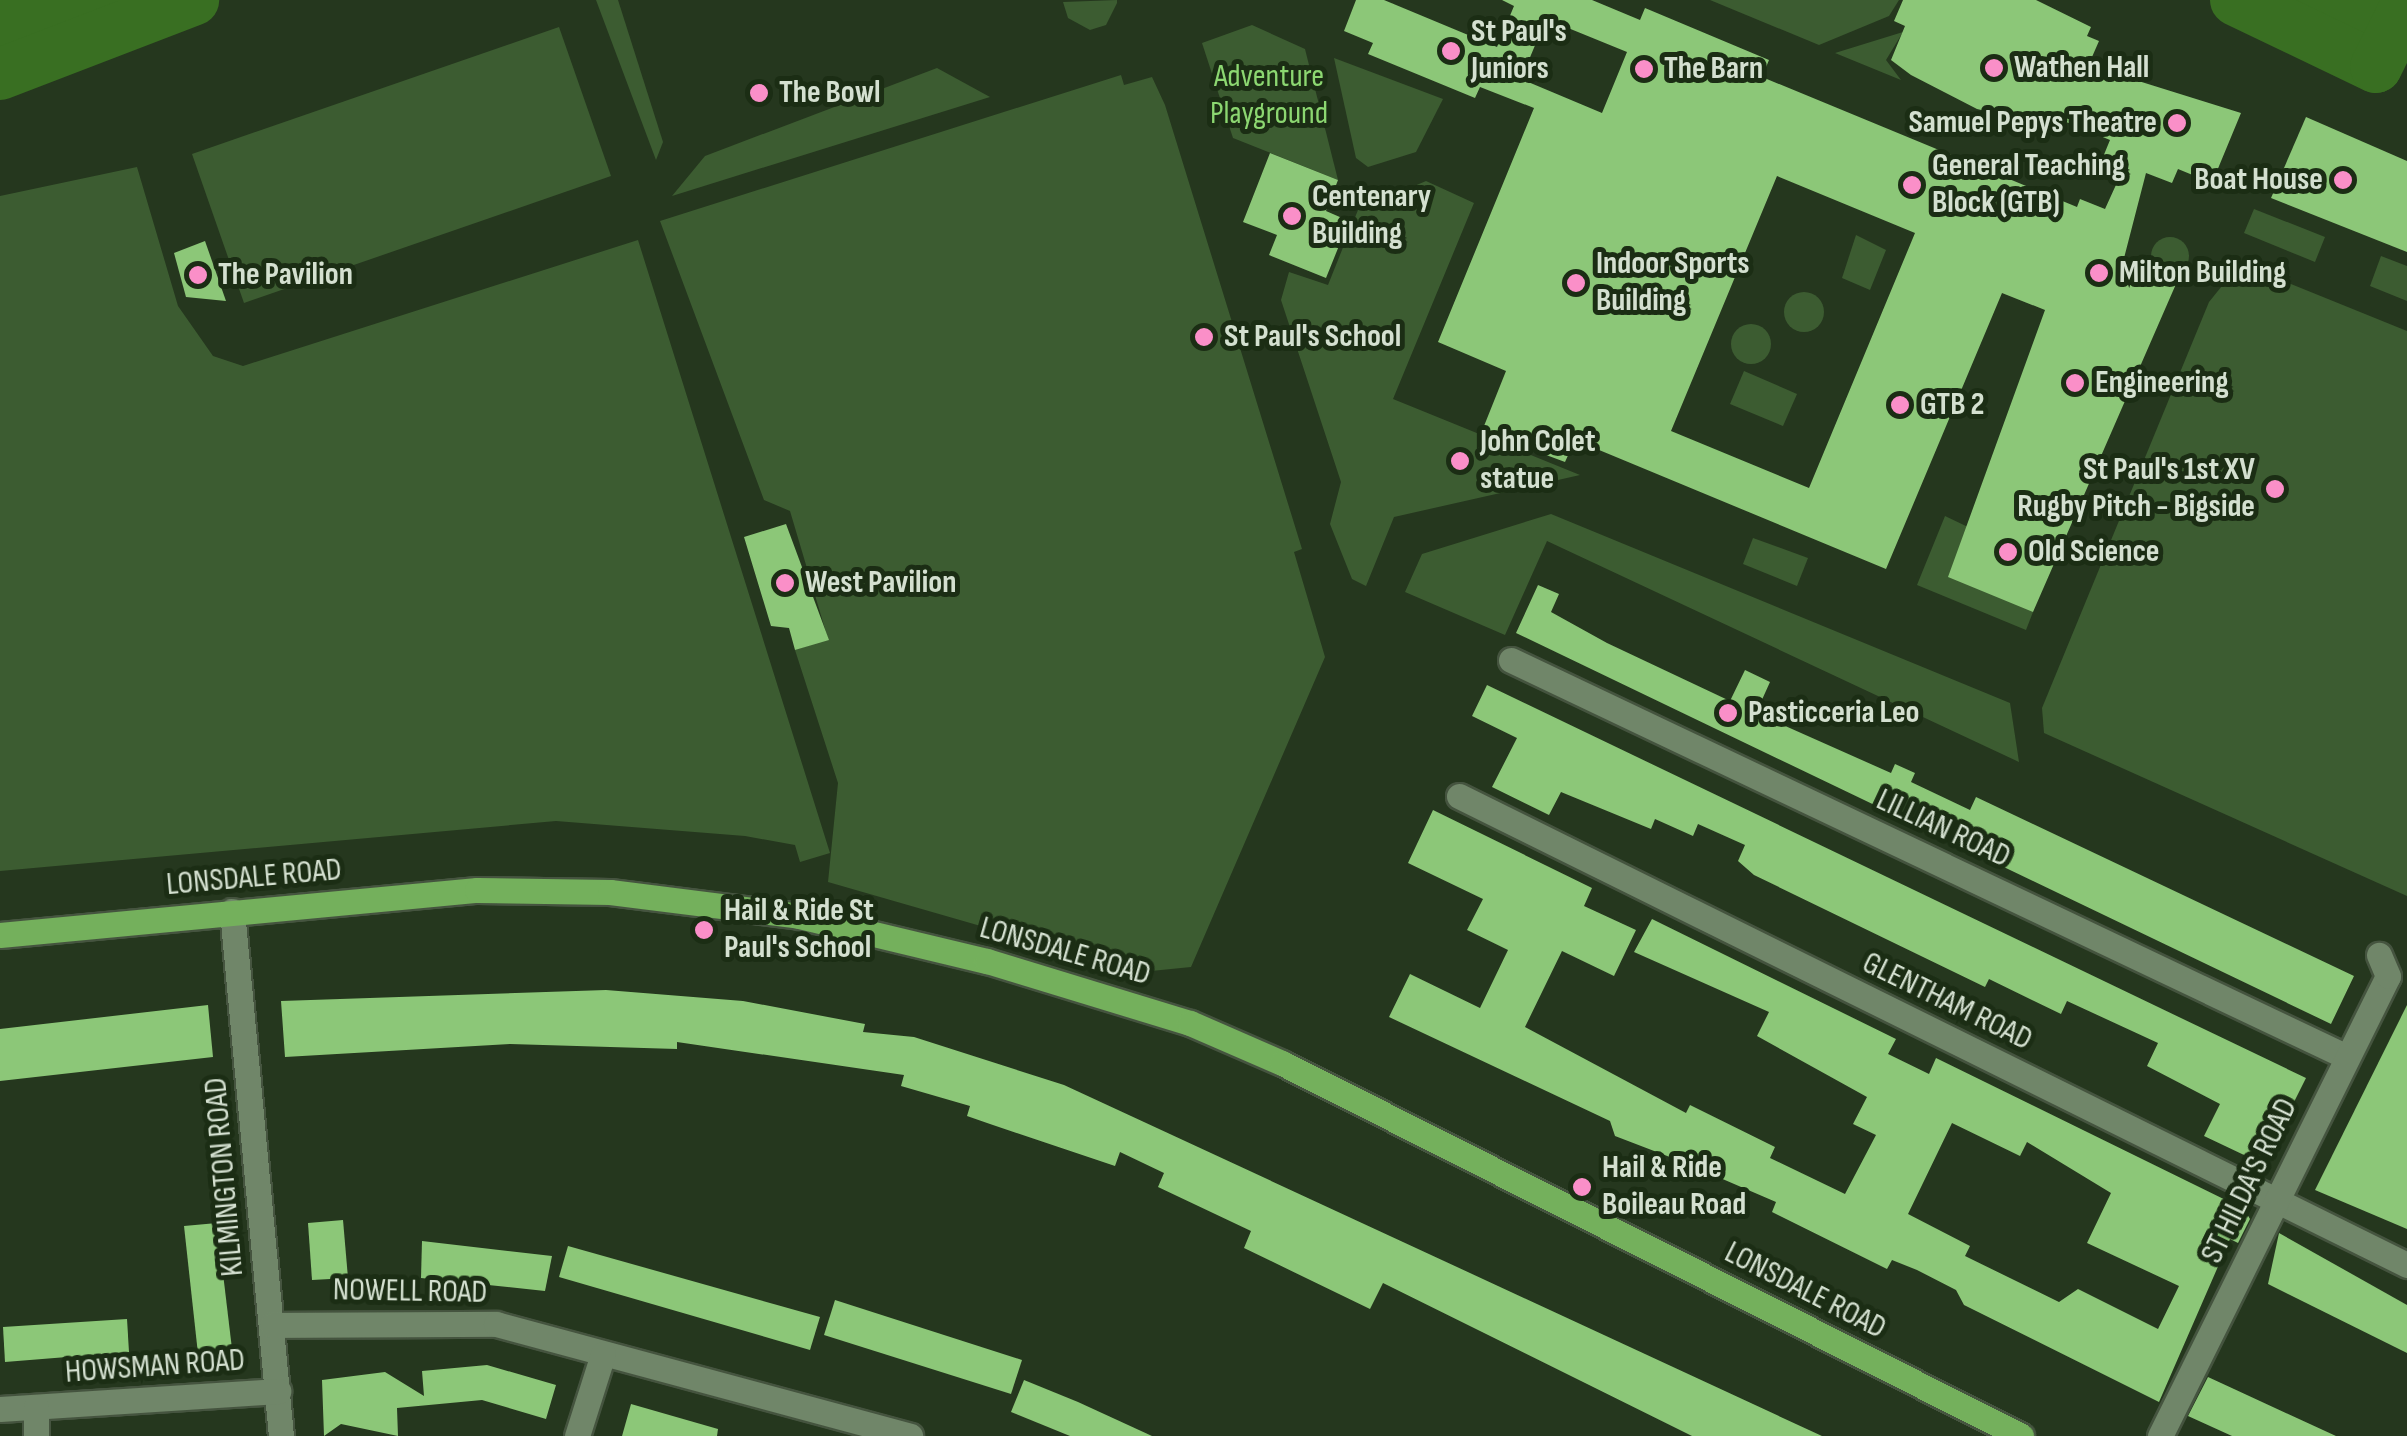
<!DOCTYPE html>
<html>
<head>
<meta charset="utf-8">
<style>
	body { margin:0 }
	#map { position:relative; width:2407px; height:1436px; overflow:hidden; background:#25371e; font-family:"Sofia Sans Condensed",sans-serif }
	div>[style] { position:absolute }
	.green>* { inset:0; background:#3c5c31 }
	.round { border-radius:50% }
	.water>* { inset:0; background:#396f22 }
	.river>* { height:52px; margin:-26px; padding:0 26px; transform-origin:26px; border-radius:26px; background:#396f22 }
	.building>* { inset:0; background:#8cc778 }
	.roads { filter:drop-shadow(2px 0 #45543f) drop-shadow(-2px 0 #45543f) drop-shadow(0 2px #45543f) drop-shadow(0 -2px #45543f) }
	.minor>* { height:25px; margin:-12.5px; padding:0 12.5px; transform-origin:12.5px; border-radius:12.5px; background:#708669 }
	.major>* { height:25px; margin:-12.5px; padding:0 12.5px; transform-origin:12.5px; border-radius:12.5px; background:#74b05c }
	.dots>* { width:28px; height:28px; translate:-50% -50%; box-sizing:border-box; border:5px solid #1b2d14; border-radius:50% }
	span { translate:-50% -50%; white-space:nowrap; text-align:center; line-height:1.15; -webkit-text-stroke:10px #1b2d14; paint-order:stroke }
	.poi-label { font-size:32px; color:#d4e0d0; font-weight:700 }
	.left { translate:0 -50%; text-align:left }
	.right { translate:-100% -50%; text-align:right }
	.park-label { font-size:32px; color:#8cd771 }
	.street-label { font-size:32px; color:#d4e0d0 }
</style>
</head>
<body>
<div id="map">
	<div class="green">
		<i style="clip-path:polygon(596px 0,618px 0,663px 142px,656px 160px)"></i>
		<i style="clip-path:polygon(1710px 0,1899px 0,1889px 16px,1819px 45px)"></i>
		<i style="clip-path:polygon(1063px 2px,1117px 0,1117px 3px,1106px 25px,1090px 30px,1068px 18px)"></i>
		<i style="clip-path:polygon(1252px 25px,1305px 49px,1338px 180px,1233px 138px,1202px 43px)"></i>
		<i style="clip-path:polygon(559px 27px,611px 176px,244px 303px,192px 154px)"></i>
		<i style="clip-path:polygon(1903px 32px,1886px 60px,1901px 80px,1835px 53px)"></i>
		<i style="clip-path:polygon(1334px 58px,1443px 99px,1416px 152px,1368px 167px,1356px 158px)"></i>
		<i style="clip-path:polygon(937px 68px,990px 97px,672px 196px,705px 156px)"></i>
		<i style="clip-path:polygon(1121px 75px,1124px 85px,1152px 77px,1165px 105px,1302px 549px,1294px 552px,1325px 657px,1191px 967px,1141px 972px,828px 882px,838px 783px,795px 650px,828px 639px,790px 511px,764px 500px,660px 221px)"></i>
		<i style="clip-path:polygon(137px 167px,178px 306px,213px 356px,243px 366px,638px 240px,830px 853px,800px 862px,795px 845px,745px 836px,556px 821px,0 871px,0 196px)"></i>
		<i style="clip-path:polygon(1426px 181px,1474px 203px,1393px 399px,1580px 475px,1394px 517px,1366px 586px,1352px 579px,1330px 524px,1341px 482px,1281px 300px,1289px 272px,1328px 285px,1358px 210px)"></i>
		<i style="clip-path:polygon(2254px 209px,2325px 237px,2315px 262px,2244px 233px)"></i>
		<i style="clip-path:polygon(1856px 235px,1886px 250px,1870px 290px,1842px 278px)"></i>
		<i class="round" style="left:2151px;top:237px;width:38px;height:38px"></i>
		<i style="clip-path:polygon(2381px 256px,2407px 266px,2407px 301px,2370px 286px)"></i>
		<i style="clip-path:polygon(2256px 270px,2407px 331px,2407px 896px,2044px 733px,2042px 708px,2209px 302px,2230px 276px)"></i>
		<i class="round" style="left:1784px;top:292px;width:40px;height:40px"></i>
		<i class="round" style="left:1731px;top:324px;width:40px;height:40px"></i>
		<i style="clip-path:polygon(1744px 371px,1797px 394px,1783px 426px,1730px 404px)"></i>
		<i style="clip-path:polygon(1551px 514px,2010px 703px,2019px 762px,1547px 541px,1505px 635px,1405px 592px,1422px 554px)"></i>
		<i style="clip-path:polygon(1945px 516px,1968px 527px,2033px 612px,2026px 630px,1917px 585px)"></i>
		<i style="clip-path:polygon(1753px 538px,1808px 558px,1797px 586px,1743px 564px)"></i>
	</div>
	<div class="water">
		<i style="clip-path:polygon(0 0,193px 0,0 74px)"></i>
		<i style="clip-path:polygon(2236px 0,2407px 0,2407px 58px,2391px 51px,2376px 67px)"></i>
	</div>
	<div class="river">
		<i style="left:2236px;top:0;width:155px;rotate:25.6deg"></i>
		<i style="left:2376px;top:67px;width:70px;rotate:-63.8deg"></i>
		<i style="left:0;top:74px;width:207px;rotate:-21deg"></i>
	</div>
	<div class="building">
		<i style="clip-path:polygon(evenodd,1356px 0,1384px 0,1497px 47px,1514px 6px,1502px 0,1592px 0,1640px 20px,1645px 8px,1769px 60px,1762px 77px,2077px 207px,2080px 199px,2105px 209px,2125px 165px,2103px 157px,2110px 140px,2054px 117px,2050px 126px,1977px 109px,1911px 75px,1891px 60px,1905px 26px,1894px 21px,1903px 0,2036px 0,2091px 27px,2087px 36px,2099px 41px,2092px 57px,2116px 74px,2241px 113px,2212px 183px,2178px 169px,2172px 183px,2146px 173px,2123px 262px,2176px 284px,2033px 612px,1948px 577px,2045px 310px,2002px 293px,1886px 569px,1575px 440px,1565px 462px,1482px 431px,1506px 371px,1438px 342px,1534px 108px,1480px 87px,1475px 98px,1368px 54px,1373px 43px,1344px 31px,1356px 0,1546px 19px,1627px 52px,1602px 113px,1521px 79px,1546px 19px,1356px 0,1777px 176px,1915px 233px,1809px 488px,1671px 431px,1777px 176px)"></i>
		<i style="clip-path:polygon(2306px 117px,2407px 161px,2407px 252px,2271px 198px)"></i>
		<i style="clip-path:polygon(1270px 153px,1338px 180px,1326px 211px,1349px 221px,1326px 278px,1269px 255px,1277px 235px,1243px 222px)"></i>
		<i style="clip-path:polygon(205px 241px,226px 301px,186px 297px,174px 253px)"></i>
		<i style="clip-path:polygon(786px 524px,829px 640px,795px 650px,789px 628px,771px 626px,744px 537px)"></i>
		<i style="clip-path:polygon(1538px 585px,1559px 594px,1551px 612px,1607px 643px,1730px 701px,1745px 670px,1770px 682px,1756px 713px,1891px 773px,1895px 764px,1915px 773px,1911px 782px,1970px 810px,1976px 797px,2354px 976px,2331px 1024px,1516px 633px)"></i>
		<i style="clip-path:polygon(1487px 685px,2306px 1078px,2263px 1164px,2204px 1136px,2220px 1104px,2147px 1066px,2158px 1043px,2067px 1001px,2061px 1014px,1989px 979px,1985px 987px,1754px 875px,1738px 861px,1745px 845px,1698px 824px,1693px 836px,1655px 819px,1651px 829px,1561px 792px,1549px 815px,1492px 787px,1517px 738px,1472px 716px)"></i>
		<i style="clip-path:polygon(evenodd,1433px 810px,1592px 888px,1584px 906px,1636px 930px,1614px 976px,1562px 951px,1525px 1027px,1686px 1113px,1690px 1105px,1775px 1147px,1770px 1158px,1845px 1194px,1876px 1135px,1853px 1124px,1867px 1097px,1757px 1036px,1769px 1012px,1634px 952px,1652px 919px,1896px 1039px,1888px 1054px,1929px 1074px,1936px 1058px,2244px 1209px,2250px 1219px,2238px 1243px,2230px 1239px,2159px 1402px,1964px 1305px,1956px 1290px,1917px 1270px,1892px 1260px,1887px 1269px,1772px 1212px,1776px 1202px,1690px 1165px,1674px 1178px,1675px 1159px,1615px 1136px,1610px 1121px,1389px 1017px,1410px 974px,1480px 1008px,1508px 950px,1467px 930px,1483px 899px,1408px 863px,1433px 810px,1952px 1123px,2020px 1156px,2027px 1142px,2111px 1193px,2087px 1243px,2179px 1286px,2158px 1329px,2078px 1289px,2059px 1302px,1965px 1256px,1970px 1246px,1908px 1214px,1952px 1123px)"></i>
		<i style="clip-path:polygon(606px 990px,743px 1001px,865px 1024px,863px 1032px,914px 1037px,1064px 1085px,1822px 1436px,1692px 1436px,1383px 1283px,1370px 1309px,1244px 1248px,1251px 1231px,1158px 1187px,1164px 1173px,1120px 1152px,1115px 1166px,990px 1124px,967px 1116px,970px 1106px,901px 1086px,904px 1075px,677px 1042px,677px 1049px,510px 1044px,285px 1057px,281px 1001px)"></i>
		<i style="clip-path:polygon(208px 1005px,213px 1057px,0 1081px,0 1029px)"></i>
		<i style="clip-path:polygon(2407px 1005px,2407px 1229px,2315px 1190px)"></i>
		<i style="clip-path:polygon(343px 1220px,348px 1278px,312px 1280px,308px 1223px)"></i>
		<i style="clip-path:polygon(217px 1223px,232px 1349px,198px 1354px,184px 1226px)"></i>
		<i style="clip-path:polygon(2279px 1233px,2407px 1305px,2407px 1353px,2268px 1284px)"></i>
		<i style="clip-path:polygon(422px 1241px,552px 1256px,545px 1291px,421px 1278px)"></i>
		<i style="clip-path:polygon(568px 1246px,820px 1317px,810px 1350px,559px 1277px)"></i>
		<i style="clip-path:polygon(835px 1300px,1022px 1360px,1011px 1394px,824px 1335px)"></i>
		<i style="clip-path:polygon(127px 1319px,129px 1352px,5px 1362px,3px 1327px)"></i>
		<i style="clip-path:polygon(487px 1365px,556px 1385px,546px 1419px,482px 1400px,397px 1408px,398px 1436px,341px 1424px,324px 1436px,322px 1380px,385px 1372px,424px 1396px,422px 1371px)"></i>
		<i style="clip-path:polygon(2208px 1377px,2234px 1389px,2336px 1436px,2232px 1436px,2188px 1416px)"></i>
		<i style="clip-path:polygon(1024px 1380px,1078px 1402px,1152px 1436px,1070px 1436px,1011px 1412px)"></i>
		<i style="clip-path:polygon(631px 1404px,718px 1429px,717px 1436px,622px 1436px)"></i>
	</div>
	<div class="roads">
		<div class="minor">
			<i style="left:1511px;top:660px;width:925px;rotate:25.4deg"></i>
			<i style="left:1459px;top:796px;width:1058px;rotate:26.32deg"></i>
			<i style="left:232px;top:911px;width:527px;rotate:84.67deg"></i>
			<i style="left:272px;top:1325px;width:224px;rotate:-0.3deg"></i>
			<i style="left:496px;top:1324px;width:429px;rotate:15.1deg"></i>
			<i style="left:0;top:1409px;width:279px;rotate:-3.7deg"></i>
			<i style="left:36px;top:1436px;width:29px;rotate:-90deg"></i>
			<i style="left:577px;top:1436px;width:86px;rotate:-72.4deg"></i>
			<i style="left:2160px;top:1436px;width:513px;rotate:-63.63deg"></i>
			<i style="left:2388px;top:976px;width:23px;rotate:-113deg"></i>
		</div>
		<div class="major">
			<i style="left:0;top:935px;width:479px;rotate:-5.4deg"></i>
			<i style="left:477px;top:890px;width:133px;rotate:0.9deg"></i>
			<i style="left:610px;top:892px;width:191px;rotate:7.2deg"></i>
			<i style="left:799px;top:916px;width:193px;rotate:13.5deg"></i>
			<i style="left:987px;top:961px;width:212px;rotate:17deg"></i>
			<i style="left:1190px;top:1023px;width:100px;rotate:23.5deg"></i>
			<i style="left:1282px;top:1063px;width:828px;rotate:26.78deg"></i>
		</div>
	</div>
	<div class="dots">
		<i style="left:1451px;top:51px;background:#fa8fc8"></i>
		<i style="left:1994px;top:68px;background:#fa8fc8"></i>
		<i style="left:1644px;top:69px;background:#fa8fc8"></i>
		<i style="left:759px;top:93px;background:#fa8fc8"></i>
		<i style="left:2177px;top:123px;background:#fa8fc8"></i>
		<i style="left:2343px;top:180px;background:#fa8fc8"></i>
		<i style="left:1912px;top:185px;background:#fa8fc8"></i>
		<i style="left:1292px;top:216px;background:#fa8fc8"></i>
		<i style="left:2099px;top:273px;background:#fa8fc8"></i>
		<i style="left:198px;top:275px;background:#fa8fc8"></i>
		<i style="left:1576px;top:283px;background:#fa8fc8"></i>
		<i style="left:1204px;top:337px;background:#fa8fc8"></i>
		<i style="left:2075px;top:383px;background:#fa8fc8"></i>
		<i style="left:1900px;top:405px;background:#fa8fc8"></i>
		<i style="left:1460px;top:461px;background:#fa8fc8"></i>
		<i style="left:2275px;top:489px;background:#fa8fc8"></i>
		<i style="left:2008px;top:552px;background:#fa8fc8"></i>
		<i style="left:785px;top:583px;background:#fa8fc8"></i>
		<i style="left:1728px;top:713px;background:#fa8fc8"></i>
		<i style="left:704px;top:930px;background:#fa8fc8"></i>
		<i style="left:1582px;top:1187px;background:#fa8fc8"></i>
	</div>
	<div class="poi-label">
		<span class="left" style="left:1471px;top:51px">St Paul's<br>Juniors</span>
		<span class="left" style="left:2014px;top:68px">Wathen Hall</span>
		<span class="left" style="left:1664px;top:69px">The Barn</span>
		<span class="left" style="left:779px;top:93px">The Bowl</span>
		<span class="right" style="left:2157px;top:123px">Samuel Pepys Theatre</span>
		<span class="left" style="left:1932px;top:185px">General Teaching<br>Block (GTB)</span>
		<span class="right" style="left:2323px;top:180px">Boat House</span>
		<span class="left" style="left:1312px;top:216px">Centenary<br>Building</span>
		<span class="left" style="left:1596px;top:283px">Indoor Sports<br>Building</span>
		<span class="left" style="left:2119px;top:273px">Milton Building</span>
		<span class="left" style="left:218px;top:275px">The Pavilion</span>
		<span class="left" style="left:1224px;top:337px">St Paul's School</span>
		<span class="left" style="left:2095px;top:383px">Engineering</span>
		<span class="left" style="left:1920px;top:405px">GTB 2</span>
		<span class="left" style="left:1480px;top:461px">John Colet<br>statue</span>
		<span class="right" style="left:2255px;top:489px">St Paul's 1st XV<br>Rugby Pitch - Bigside</span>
		<span class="left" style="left:2028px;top:552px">Old Science</span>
		<span class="left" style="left:805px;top:583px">West Pavilion</span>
		<span class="left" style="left:1748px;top:713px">Pasticceria Leo</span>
		<span class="left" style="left:724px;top:930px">Hail &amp; Ride St<br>Paul's School</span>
		<span class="left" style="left:1602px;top:1187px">Hail &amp; Ride<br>Boileau Road</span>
	</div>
	<div class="park-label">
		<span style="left:1269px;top:96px">Adventure<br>Playground</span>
	</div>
	<div class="street-label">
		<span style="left:1943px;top:829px;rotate:25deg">LILLIAN ROAD</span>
		<span style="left:254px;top:878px;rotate:-5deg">LONSDALE ROAD</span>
		<span style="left:1065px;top:952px;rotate:16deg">LONSDALE ROAD</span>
		<span style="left:1947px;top:1002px;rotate:26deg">GLENTHAM ROAD</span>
		<span style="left:225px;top:1177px;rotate:-95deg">KILMINGTON ROAD</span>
		<span style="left:2250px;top:1181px;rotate:-64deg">ST HILDA'S ROAD</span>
		<span style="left:1805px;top:1291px;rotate:27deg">LONSDALE ROAD</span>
		<span style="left:410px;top:1292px;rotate:1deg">NOWELL ROAD</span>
		<span style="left:155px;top:1367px;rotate:-4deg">HOWSMAN ROAD</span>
	</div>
</div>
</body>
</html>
